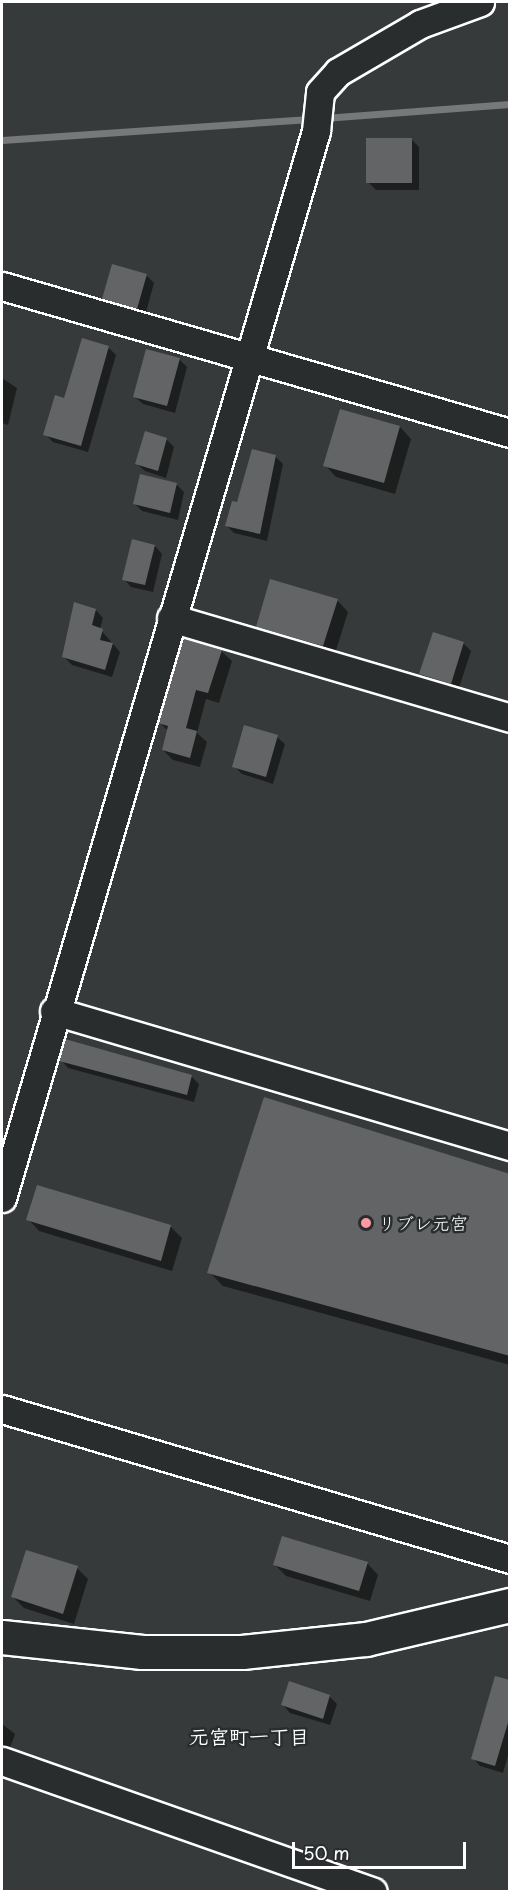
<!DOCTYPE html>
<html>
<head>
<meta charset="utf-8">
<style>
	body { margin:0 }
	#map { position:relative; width:511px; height:1893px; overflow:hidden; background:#373a3b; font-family:"Playpen Sans","Klee One",sans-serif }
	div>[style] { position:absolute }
	.shadow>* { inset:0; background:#0007 }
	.stream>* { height:7px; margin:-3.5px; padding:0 3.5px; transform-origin:3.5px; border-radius:3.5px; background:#767879 }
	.building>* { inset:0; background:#636465 }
	.roads { filter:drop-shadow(2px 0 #fff) drop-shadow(-2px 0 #fff) drop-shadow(0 2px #fff) drop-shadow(0 -2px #fff) }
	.minor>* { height:27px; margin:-13.5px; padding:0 13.5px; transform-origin:13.5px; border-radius:13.5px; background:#2a2d2e }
	.tertiary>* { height:33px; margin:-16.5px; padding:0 16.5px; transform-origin:16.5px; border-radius:16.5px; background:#2a2d2e }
	.dots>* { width:16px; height:16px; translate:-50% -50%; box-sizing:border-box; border:3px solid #2a2d2e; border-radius:50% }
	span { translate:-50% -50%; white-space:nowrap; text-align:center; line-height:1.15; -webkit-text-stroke:5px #2a2d2e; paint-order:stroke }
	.poi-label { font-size:18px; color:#fff }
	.left { translate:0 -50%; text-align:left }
	.neighbourhood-label { font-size:20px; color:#fff; font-weight:700 }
	.frame { position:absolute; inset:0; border:3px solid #fff; pointer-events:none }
	.scale { position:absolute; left:292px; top:1842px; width:174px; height:27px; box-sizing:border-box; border:3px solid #fff; border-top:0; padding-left:8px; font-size:18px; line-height:21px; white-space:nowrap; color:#fff; -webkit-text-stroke:4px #2a2d2e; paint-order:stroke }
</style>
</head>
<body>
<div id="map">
	<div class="shadow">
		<i style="clip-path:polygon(411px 139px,419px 147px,419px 190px,376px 190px,368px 182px)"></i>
		<i style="clip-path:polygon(146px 275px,154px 283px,145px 316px,112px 306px,104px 298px)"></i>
		<i style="clip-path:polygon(108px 347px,116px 355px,88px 452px,53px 442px,45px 434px)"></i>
		<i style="clip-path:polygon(179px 359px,187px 367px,175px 413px,143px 404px,135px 397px)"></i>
		<i style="clip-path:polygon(2px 378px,17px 388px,8px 425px,2px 423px)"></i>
		<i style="clip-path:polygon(400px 427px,411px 439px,395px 494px,336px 477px,325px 465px)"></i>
		<i style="clip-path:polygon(146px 433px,167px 440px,174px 447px,166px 478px,145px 471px,137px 464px)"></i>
		<i style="clip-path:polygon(275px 456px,283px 464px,267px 541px,234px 533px,227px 526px)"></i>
		<i style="clip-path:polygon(141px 476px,177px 485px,184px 492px,178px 520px,142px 511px,134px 503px)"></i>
		<i style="clip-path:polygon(155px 546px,162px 554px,153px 592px,131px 587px,124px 579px)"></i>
		<i style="clip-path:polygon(337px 600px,348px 612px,334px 657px,269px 637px,258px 626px)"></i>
		<i style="clip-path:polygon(96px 610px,103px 618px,100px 629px,120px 652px,112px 677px,72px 665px,64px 657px)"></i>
		<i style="clip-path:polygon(463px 643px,471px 651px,458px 691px,429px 681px,421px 674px)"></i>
		<i style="clip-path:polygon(221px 651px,232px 661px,219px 703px,206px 699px,197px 733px,207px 742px,200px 767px,173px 760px,163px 750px,168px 731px,160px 723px)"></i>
		<i style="clip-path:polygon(277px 737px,285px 744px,273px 784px,242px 774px,234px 766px)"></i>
		<i style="clip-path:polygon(61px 1060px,191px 1076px,199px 1084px,194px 1102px,68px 1068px)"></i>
		<i style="clip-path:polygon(510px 1175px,510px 1365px,223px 1286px,209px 1272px)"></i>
		<i style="clip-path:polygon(38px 1187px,171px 1227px,182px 1238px,172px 1271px,39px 1231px,28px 1219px)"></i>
		<i style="clip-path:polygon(367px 1563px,378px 1575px,370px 1601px,286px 1576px,275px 1565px)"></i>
		<i style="clip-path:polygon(77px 1568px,88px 1579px,74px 1624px,24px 1608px,13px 1597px)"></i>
		<i style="clip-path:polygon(510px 1682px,510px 1749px,503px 1773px,480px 1766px,473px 1758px)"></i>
		<i style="clip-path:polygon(329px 1696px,337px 1704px,330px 1725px,290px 1713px,283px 1705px)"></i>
		<i style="clip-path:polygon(2px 1724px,15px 1734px,8px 1753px,2px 1757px)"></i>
	</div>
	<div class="stream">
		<i style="left:324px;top:118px;width:187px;rotate:-4.3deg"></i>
		<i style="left:2px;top:140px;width:309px;rotate:-3.9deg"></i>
	</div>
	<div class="building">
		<i style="clip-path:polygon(366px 138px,412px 138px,412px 183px,366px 183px)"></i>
		<i style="clip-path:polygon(112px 264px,147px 274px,137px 309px,102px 299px)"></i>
		<i style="clip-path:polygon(82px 338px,109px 346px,81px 446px,43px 435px,55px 395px,64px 398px)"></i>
		<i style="clip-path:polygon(146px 349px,180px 358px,167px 406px,133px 397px)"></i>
		<i style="clip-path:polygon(340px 409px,400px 426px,384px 483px,323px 466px)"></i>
		<i style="clip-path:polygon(145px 431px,167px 438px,158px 471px,135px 464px)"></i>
		<i style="clip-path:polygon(252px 449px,276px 455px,260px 534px,225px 526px,232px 501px,237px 502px)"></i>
		<i style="clip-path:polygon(140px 474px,177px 483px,170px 513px,133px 504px)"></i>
		<i style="clip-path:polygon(132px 539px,155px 545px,145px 585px,122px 580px)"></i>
		<i style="clip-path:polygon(270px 579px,338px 599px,323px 646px,256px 627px)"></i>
		<i style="clip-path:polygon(74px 602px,96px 609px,92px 625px,103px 629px,100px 640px,113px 643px,105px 670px,62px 657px)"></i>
		<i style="clip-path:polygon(433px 632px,464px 642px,451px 684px,419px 674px)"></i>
		<i style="clip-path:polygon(183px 638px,222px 650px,208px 693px,196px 690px,186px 728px,197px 731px,190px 758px,162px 750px,168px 726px,158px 723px)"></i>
		<i style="clip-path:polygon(244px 725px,278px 735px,266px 777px,232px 767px)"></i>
		<i style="clip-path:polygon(65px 1039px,192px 1075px,187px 1095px,59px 1061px)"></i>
		<i style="clip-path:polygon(264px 1097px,510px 1174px,510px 1356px,207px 1273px)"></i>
		<i style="clip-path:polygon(37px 1185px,171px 1225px,161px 1261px,26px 1220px)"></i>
		<i style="clip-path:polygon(282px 1536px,368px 1562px,359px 1591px,273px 1565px)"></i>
		<i style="clip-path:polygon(26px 1550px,78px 1566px,63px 1614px,11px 1597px)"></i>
		<i style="clip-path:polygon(495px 1676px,510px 1680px,510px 1716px,495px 1766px,471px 1759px)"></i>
		<i style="clip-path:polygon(289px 1681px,330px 1695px,323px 1719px,281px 1705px)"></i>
	</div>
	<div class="roads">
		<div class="minor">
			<i style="left:2px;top:286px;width:529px;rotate:16.14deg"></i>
			<i style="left:171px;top:618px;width:353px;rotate:16.4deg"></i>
			<i style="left:54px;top:1011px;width:476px;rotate:16.5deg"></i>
			<i style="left:2px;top:1198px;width:1112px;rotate:-73.6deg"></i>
			<i style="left:316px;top:131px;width:39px;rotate:-84deg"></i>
			<i style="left:320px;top:92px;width:27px;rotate:-48deg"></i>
			<i style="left:338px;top:72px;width:95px;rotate:-30.3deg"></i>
			<i style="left:420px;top:24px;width:64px;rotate:-20.1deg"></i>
			<i style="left:2px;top:1409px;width:530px;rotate:16.45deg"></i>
			<i style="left:2px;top:1761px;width:393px;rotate:19.4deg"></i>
		</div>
		<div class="tertiary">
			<i style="left:2px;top:1637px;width:141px;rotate:6.1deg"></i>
			<i style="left:142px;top:1652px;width:100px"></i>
			<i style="left:242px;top:1652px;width:125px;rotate:-6deg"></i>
			<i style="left:366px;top:1639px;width:148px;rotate:-13.3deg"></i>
		</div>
	</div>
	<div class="dots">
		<i style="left:366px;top:1223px;background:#ff9aa2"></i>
	</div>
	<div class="poi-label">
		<span class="left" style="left:378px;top:1223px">リブレ元宮</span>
	</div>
	<div class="neighbourhood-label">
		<span style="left:249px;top:1736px">元宮町一丁目</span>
	</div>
	<div class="frame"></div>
	<div class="scale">50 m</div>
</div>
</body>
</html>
